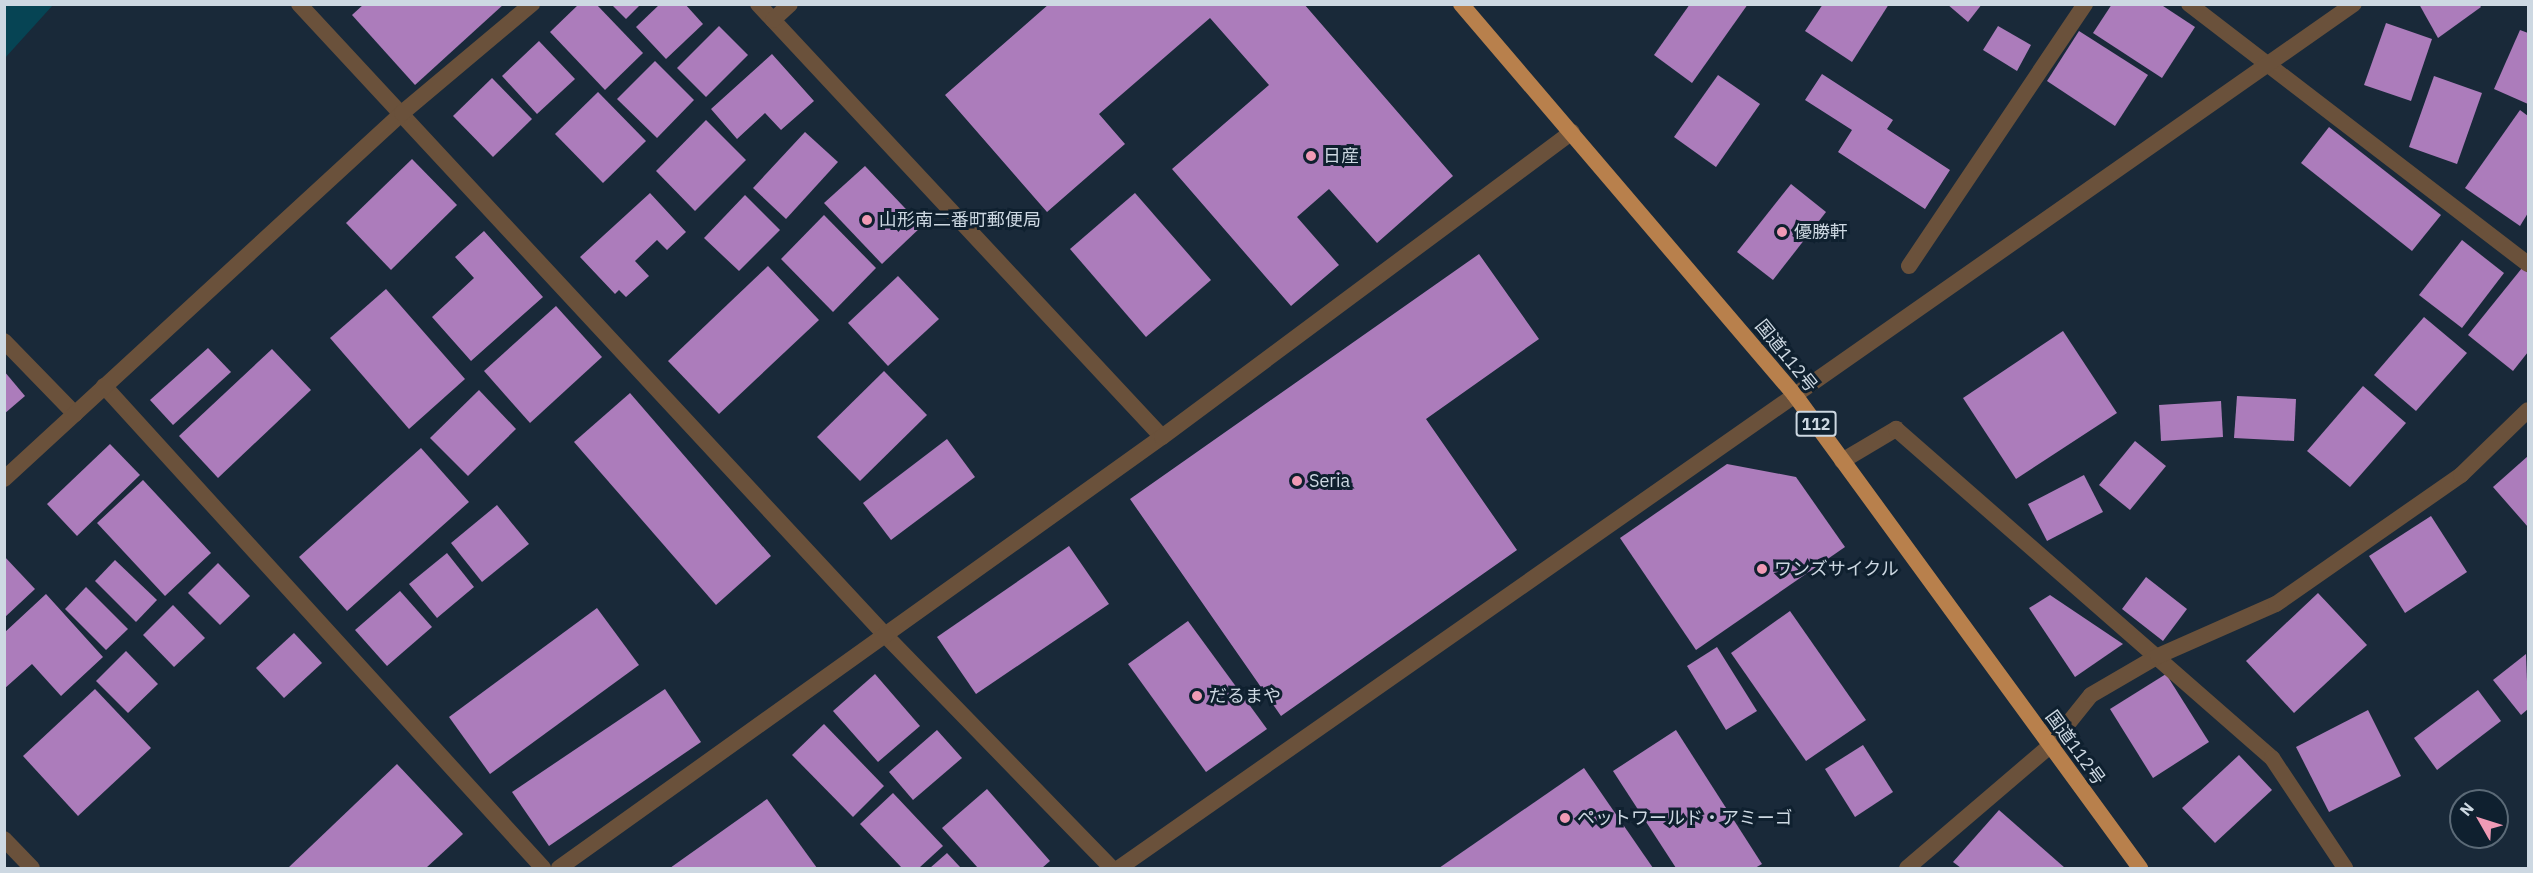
<!DOCTYPE html>
<html>
<head>
<meta charset="utf-8">
<style>
	body { margin:0 }
	#map { position:relative; width:2533px; height:873px; overflow:hidden; background:#192939; font-family:"IBM Plex Sans","Noto Sans JP",sans-serif }
	div>[style] { position:absolute }
	.water>* { inset:0; background:#064454 }
	.building>* { inset:0; background:#ac7cbb }
	.service>* { height:16px; margin:-8px; padding:0 8px; transform-origin:8px; border-radius:8px; background:#6a513b }
	.minor>* { height:16px; margin:-8px; padding:0 8px; transform-origin:8px; border-radius:8px; background:#6a513b }
	.tertiary>* { height:16px; margin:-8px; padding:0 8px; transform-origin:8px; border-radius:8px; background:#6a513b }
	.trunk>* { height:16px; margin:-8px; padding:0 8px; transform-origin:8px; border-radius:8px; background:#b8804c }
	.dots>* { width:16px; height:16px; translate:-50% -50%; box-sizing:border-box; border:3px solid #0f202f; border-radius:50% }
	span { translate:-50% -50%; white-space:nowrap; text-align:center; line-height:1.15; -webkit-text-stroke:6px #0f202f; paint-order:stroke }
	.shield-label span { padding:2px 4px; background:#0f202f; border:2px solid; border-radius:4px; -webkit-text-stroke-width:0 }
	.shield-label { font-size:16px; color:#cdd8e2; font-weight:700 }
	.poi-label { font-size:18px; color:#cdd8e2 }
	.left { translate:0 -50%; text-align:left }
	.street-label { font-size:18px; color:#cdd8e2 }
	.frame { position:absolute; inset:0; border:6px solid #cdd8e2; pointer-events:none }
	.north { position:absolute; left:2449px; top:789px; width:60px; height:60px; box-sizing:border-box; background:#0f202f; border:2px solid #5b6a77; border-radius:50%; rotate:309deg; font-size:16px; font-weight:700; line-height:24px; text-align:center; color:#cdd8e2 }
	.north::after { content:''; display:block; margin:auto; width:21px; height:27px; background:#f09ab5; clip-path:polygon(50% 0,100% 100%,50% 72%,0 100%) }
</style>
</head>
<body>
<div id="map">
	<div class="water">
		<i style="clip-path:polygon(5px 4px,53px 5px,5px 58px,4px 5px)"></i>
	</div>
	<div class="building">
		<i style="clip-path:polygon(364px 4px,504px 4px,415px 85px,352px 15px)"></i>
		<i style="clip-path:polygon(579px 4px,596px 4px,643px 53px,605px 90px,550px 32px)"></i>
		<i style="clip-path:polygon(611px 4px,641px 4px,626px 19px)"></i>
		<i style="clip-path:polygon(660px 4px,685px 4px,703px 24px,666px 59px,636px 27px)"></i>
		<i style="clip-path:polygon(1049px 4px,1304px 4px,1453px 176px,1377px 243px,1329px 189px,1297px 217px,1339px 265px,1291px 306px,1172px 169px,1269px 85px,1210px 18px,1099px 114px,1125px 144px,1047px 212px,945px 95px)"></i>
		<i style="clip-path:polygon(1690px 4px,1748px 4px,1692px 83px,1654px 55px)"></i>
		<i style="clip-path:polygon(1823px 4px,1889px 4px,1852px 62px,1805px 31px)"></i>
		<i style="clip-path:polygon(1947px 4px,1982px 4px,1968px 22px)"></i>
		<i style="clip-path:polygon(2112px 4px,2160px 4px,2195px 27px,2162px 78px,2093px 33px)"></i>
		<i style="clip-path:polygon(2419px 4px,2479px 4px,2481px 7px,2438px 38px)"></i>
		<i style="clip-path:polygon(2386px 23px,2432px 39px,2411px 101px,2364px 85px)"></i>
		<i style="clip-path:polygon(719px 26px,748px 55px,706px 97px,677px 68px)"></i>
		<i style="clip-path:polygon(1998px 26px,2031px 45px,2017px 71px,1983px 50px)"></i>
		<i style="clip-path:polygon(2520px 30px,2528px 33px,2528px 104px,2494px 89px)"></i>
		<i style="clip-path:polygon(2079px 31px,2148px 75px,2115px 126px,2047px 81px)"></i>
		<i style="clip-path:polygon(539px 41px,575px 79px,537px 114px,502px 76px)"></i>
		<i style="clip-path:polygon(772px 54px,814px 101px,781px 130px,765px 113px,737px 139px,711px 109px)"></i>
		<i style="clip-path:polygon(655px 61px,694px 100px,657px 138px,617px 99px)"></i>
		<i style="clip-path:polygon(1822px 74px,1893px 120px,1887px 129px,1950px 170px,1925px 209px,1838px 152px,1852px 130px,1805px 100px)"></i>
		<i style="clip-path:polygon(1718px 75px,1760px 104px,1716px 167px,1674px 137px)"></i>
		<i style="clip-path:polygon(2434px 76px,2482px 93px,2457px 164px,2409px 147px)"></i>
		<i style="clip-path:polygon(492px 78px,532px 119px,493px 157px,453px 116px)"></i>
		<i style="clip-path:polygon(598px 92px,646px 141px,603px 183px,555px 134px)"></i>
		<i style="clip-path:polygon(2520px 110px,2528px 116px,2528px 213px,2520px 226px,2465px 188px)"></i>
		<i style="clip-path:polygon(706px 120px,746px 160px,695px 211px,656px 171px)"></i>
		<i style="clip-path:polygon(2329px 127px,2441px 215px,2412px 251px,2301px 163px)"></i>
		<i style="clip-path:polygon(805px 132px,838px 162px,786px 219px,753px 188px)"></i>
		<i style="clip-path:polygon(412px 159px,457px 205px,391px 270px,346px 223px)"></i>
		<i style="clip-path:polygon(865px 166px,922px 226px,882px 264px,824px 203px)"></i>
		<i style="clip-path:polygon(1791px 184px,1826px 212px,1773px 280px,1737px 252px)"></i>
		<i style="clip-path:polygon(650px 193px,686px 232px,667px 250px,657px 240px,635px 261px,649px 276px,626px 297px,619px 290px,615px 294px,580px 257px)"></i>
		<i style="clip-path:polygon(1135px 193px,1211px 280px,1146px 337px,1070px 249px)"></i>
		<i style="clip-path:polygon(745px 195px,780px 230px,739px 271px,704px 238px)"></i>
		<i style="clip-path:polygon(824px 215px,876px 268px,833px 312px,781px 259px)"></i>
		<i style="clip-path:polygon(484px 231px,543px 297px,471px 361px,432px 317px,474px 278px,455px 257px)"></i>
		<i style="clip-path:polygon(2462px 240px,2504px 273px,2462px 328px,2419px 295px)"></i>
		<i style="clip-path:polygon(1479px 254px,1539px 339px,1426px 419px,1517px 550px,1281px 716px,1130px 499px)"></i>
		<i style="clip-path:polygon(768px 266px,819px 320px,719px 414px,668px 361px)"></i>
		<i style="clip-path:polygon(2522px 268px,2528px 273px,2528px 352px,2513px 371px,2468px 335px)"></i>
		<i style="clip-path:polygon(898px 276px,939px 319px,888px 366px,848px 323px)"></i>
		<i style="clip-path:polygon(386px 289px,465px 379px,409px 429px,330px 338px)"></i>
		<i style="clip-path:polygon(556px 306px,602px 357px,530px 423px,484px 371px)"></i>
		<i style="clip-path:polygon(2424px 317px,2467px 353px,2416px 411px,2374px 375px)"></i>
		<i style="clip-path:polygon(2063px 331px,2117px 413px,2016px 479px,1963px 398px)"></i>
		<i style="clip-path:polygon(208px 348px,231px 372px,173px 425px,150px 400px)"></i>
		<i style="clip-path:polygon(272px 349px,311px 390px,218px 478px,179px 436px)"></i>
		<i style="clip-path:polygon(4px 371px,25px 396px,4px 414px)"></i>
		<i style="clip-path:polygon(884px 371px,927px 415px,860px 481px,817px 437px)"></i>
		<i style="clip-path:polygon(2363px 386px,2406px 423px,2350px 487px,2307px 451px)"></i>
		<i style="clip-path:polygon(479px 390px,516px 429px,468px 476px,430px 438px)"></i>
		<i style="clip-path:polygon(630px 393px,771px 556px,716px 605px,574px 442px)"></i>
		<i style="clip-path:polygon(2237px 396px,2296px 399px,2294px 441px,2234px 438px)"></i>
		<i style="clip-path:polygon(2221px 401px,2223px 437px,2161px 441px,2159px 405px)"></i>
		<i style="clip-path:polygon(947px 439px,975px 477px,891px 540px,863px 503px)"></i>
		<i style="clip-path:polygon(2135px 441px,2166px 466px,2130px 510px,2099px 485px)"></i>
		<i style="clip-path:polygon(110px 444px,140px 475px,77px 536px,47px 504px)"></i>
		<i style="clip-path:polygon(421px 448px,469px 502px,347px 611px,299px 557px)"></i>
		<i style="clip-path:polygon(2528px 456px,2528px 527px,2493px 487px)"></i>
		<i style="clip-path:polygon(1727px 464px,1796px 477px,1845px 547px,1696px 650px,1620px 538px)"></i>
		<i style="clip-path:polygon(2084px 475px,2103px 512px,2047px 541px,2028px 504px)"></i>
		<i style="clip-path:polygon(143px 480px,211px 553px,165px 596px,97px 523px)"></i>
		<i style="clip-path:polygon(497px 505px,529px 544px,482px 582px,451px 543px)"></i>
		<i style="clip-path:polygon(2431px 516px,2467px 572px,2405px 613px,2369px 556px)"></i>
		<i style="clip-path:polygon(1069px 546px,1109px 604px,976px 694px,937px 637px)"></i>
		<i style="clip-path:polygon(447px 553px,474px 587px,437px 618px,409px 584px)"></i>
		<i style="clip-path:polygon(4px 556px,35px 589px,4px 618px)"></i>
		<i style="clip-path:polygon(115px 560px,157px 600px,136px 622px,95px 581px)"></i>
		<i style="clip-path:polygon(218px 563px,250px 596px,220px 625px,188px 593px)"></i>
		<i style="clip-path:polygon(2146px 577px,2187px 609px,2163px 641px,2122px 609px)"></i>
		<i style="clip-path:polygon(86px 587px,128px 629px,106px 650px,65px 609px)"></i>
		<i style="clip-path:polygon(400px 591px,432px 627px,387px 666px,355px 630px)"></i>
		<i style="clip-path:polygon(2318px 593px,2367px 645px,2294px 713px,2246px 661px)"></i>
		<i style="clip-path:polygon(46px 594px,103px 657px,61px 696px,32px 664px,4px 689px,4px 633px)"></i>
		<i style="clip-path:polygon(2050px 595px,2123px 644px,2075px 677px,2029px 608px)"></i>
		<i style="clip-path:polygon(173px 605px,205px 638px,174px 667px,143px 635px)"></i>
		<i style="clip-path:polygon(597px 608px,639px 665px,490px 774px,449px 717px)"></i>
		<i style="clip-path:polygon(1790px 611px,1866px 720px,1806px 761px,1731px 653px)"></i>
		<i style="clip-path:polygon(1188px 621px,1267px 729px,1206px 772px,1128px 664px)"></i>
		<i style="clip-path:polygon(294px 633px,322px 663px,284px 698px,256px 668px)"></i>
		<i style="clip-path:polygon(1717px 647px,1757px 711px,1726px 730px,1687px 666px)"></i>
		<i style="clip-path:polygon(126px 651px,158px 684px,128px 713px,96px 681px)"></i>
		<i style="clip-path:polygon(2526px 654px,2528px 709px,2521px 715px,2493px 680px)"></i>
		<i style="clip-path:polygon(875px 674px,920px 726px,878px 762px,833px 711px)"></i>
		<i style="clip-path:polygon(2166px 674px,2209px 742px,2153px 778px,2110px 709px)"></i>
		<i style="clip-path:polygon(95px 689px,151px 748px,78px 816px,23px 756px)"></i>
		<i style="clip-path:polygon(665px 689px,701px 742px,549px 846px,512px 792px)"></i>
		<i style="clip-path:polygon(2478px 690px,2501px 721px,2437px 770px,2414px 738px)"></i>
		<i style="clip-path:polygon(2368px 710px,2401px 776px,2329px 812px,2296px 747px)"></i>
		<i style="clip-path:polygon(824px 724px,884px 786px,853px 817px,792px 755px)"></i>
		<i style="clip-path:polygon(937px 730px,962px 758px,913px 800px,889px 772px)"></i>
		<i style="clip-path:polygon(1676px 730px,1762px 864px,1755px 868px,1676px 868px,1613px 771px)"></i>
		<i style="clip-path:polygon(1863px 745px,1893px 792px,1855px 817px,1825px 769px)"></i>
		<i style="clip-path:polygon(2239px 755px,2272px 790px,2215px 843px,2182px 808px)"></i>
		<i style="clip-path:polygon(397px 764px,463px 834px,426px 868px,288px 868px)"></i>
		<i style="clip-path:polygon(1584px 768px,1653px 868px,1439px 868px)"></i>
		<i style="clip-path:polygon(987px 789px,1050px 861px,1042px 868px,978px 868px,942px 828px)"></i>
		<i style="clip-path:polygon(893px 793px,943px 846px,919px 868px,902px 868px,860px 824px)"></i>
		<i style="clip-path:polygon(767px 799px,817px 868px,670px 868px)"></i>
		<i style="clip-path:polygon(1999px 810px,2065px 868px,1961px 868px,1953px 862px)"></i>
		<i style="clip-path:polygon(947px 853px,961px 868px,930px 868px)"></i>
	</div>
	<div class="service">
		<i style="left:299px;top:4px;width:863px;rotate:47.11deg"></i>
		<i style="left:886px;top:636px;width:324px;rotate:45.8deg"></i>
		<i style="left:758px;top:4px;width:592px;rotate:46.98deg"></i>
		<i style="left:2189px;top:4px;width:427px;rotate:37.5deg"></i>
		<i style="left:773px;top:20px;width:23px;rotate:-43deg"></i>
		<i style="left:1909px;top:266px;width:316px;rotate:-56.1deg"></i>
		<i style="left:4px;top:341px;width:102px;rotate:45.8deg"></i>
		<i style="left:104px;top:386px;width:652px;rotate:47.67deg"></i>
		<i style="left:1842px;top:461px;width:63px;rotate:-30.7deg"></i>
		<i style="left:1896px;top:429px;width:500px;rotate:41.2deg"></i>
		<i style="left:2272px;top:758px;width:132px;rotate:56.4deg"></i>
		<i style="left:4px;top:479px;width:541px;rotate:-42.6deg"></i>
		<i style="left:402px;top:113px;width:170px;rotate:-40deg"></i>
		<i style="left:559px;top:868px;width:741px;rotate:-35.56deg"></i>
		<i style="left:1162px;top:437px;width:511px;rotate:-36.65deg"></i>
		<i style="left:1907px;top:868px;width:188px;rotate:-40.5deg"></i>
		<i style="left:2050px;top:746px;width:65px;rotate:-51.2deg"></i>
		<i style="left:2091px;top:695px;width:78px;rotate:-30.2deg"></i>
		<i style="left:2158px;top:656px;width:129px;rotate:-23.8deg"></i>
		<i style="left:2276px;top:604px;width:226px;rotate:-34.9deg"></i>
		<i style="left:2461px;top:475px;width:93px;rotate:-44.1deg"></i>
	</div>
	<div class="minor">
		<i style="left:1119px;top:868px;width:1507px;rotate:-34.98deg"></i>
	</div>
	<div class="tertiary">
		<i style="left:4px;top:839px;width:40px;rotate:46deg"></i>
	</div>
	<div class="trunk">
		<i style="left:1461px;top:4px;width:513px;rotate:49.51deg"></i>
		<i style="left:1794px;top:394px;width:587px;rotate:53.87deg"></i>
	</div>
	<div class="dots">
		<i style="left:1311px;top:156px;background:#f09ab5"></i>
		<i style="left:867px;top:220px;background:#f09ab5"></i>
		<i style="left:1782px;top:232px;background:#f09ab5"></i>
		<i style="left:1297px;top:481px;background:#f09ab5"></i>
		<i style="left:1762px;top:569px;background:#f09ab5"></i>
		<i style="left:1197px;top:696px;background:#f09ab5"></i>
		<i style="left:1565px;top:818px;background:#f09ab5"></i>
	</div>
	<div class="shield-label">
		<span style="left:1816px;top:424px">112</span>
	</div>
	<div class="poi-label">
		<span class="left" style="left:1323px;top:156px">日産</span>
		<span class="left" style="left:879px;top:220px">山形南二番町郵便局</span>
		<span class="left" style="left:1794px;top:232px">優勝軒</span>
		<span class="left" style="left:1309px;top:481px">Seria</span>
		<span class="left" style="left:1774px;top:569px">ワンズサイクル</span>
		<span class="left" style="left:1209px;top:696px">だるまや</span>
		<span class="left" style="left:1577px;top:818px">ペットワールド・アミーゴ</span>
	</div>
	<div class="street-label">
		<span style="left:1786px;top:356px;rotate:51deg">国道112号</span>
		<span style="left:2075px;top:748px;rotate:54deg">国道112号</span>
	</div>
	<div class="frame"></div>
	<div class="north">N</div>
</div>
</body>
</html>
